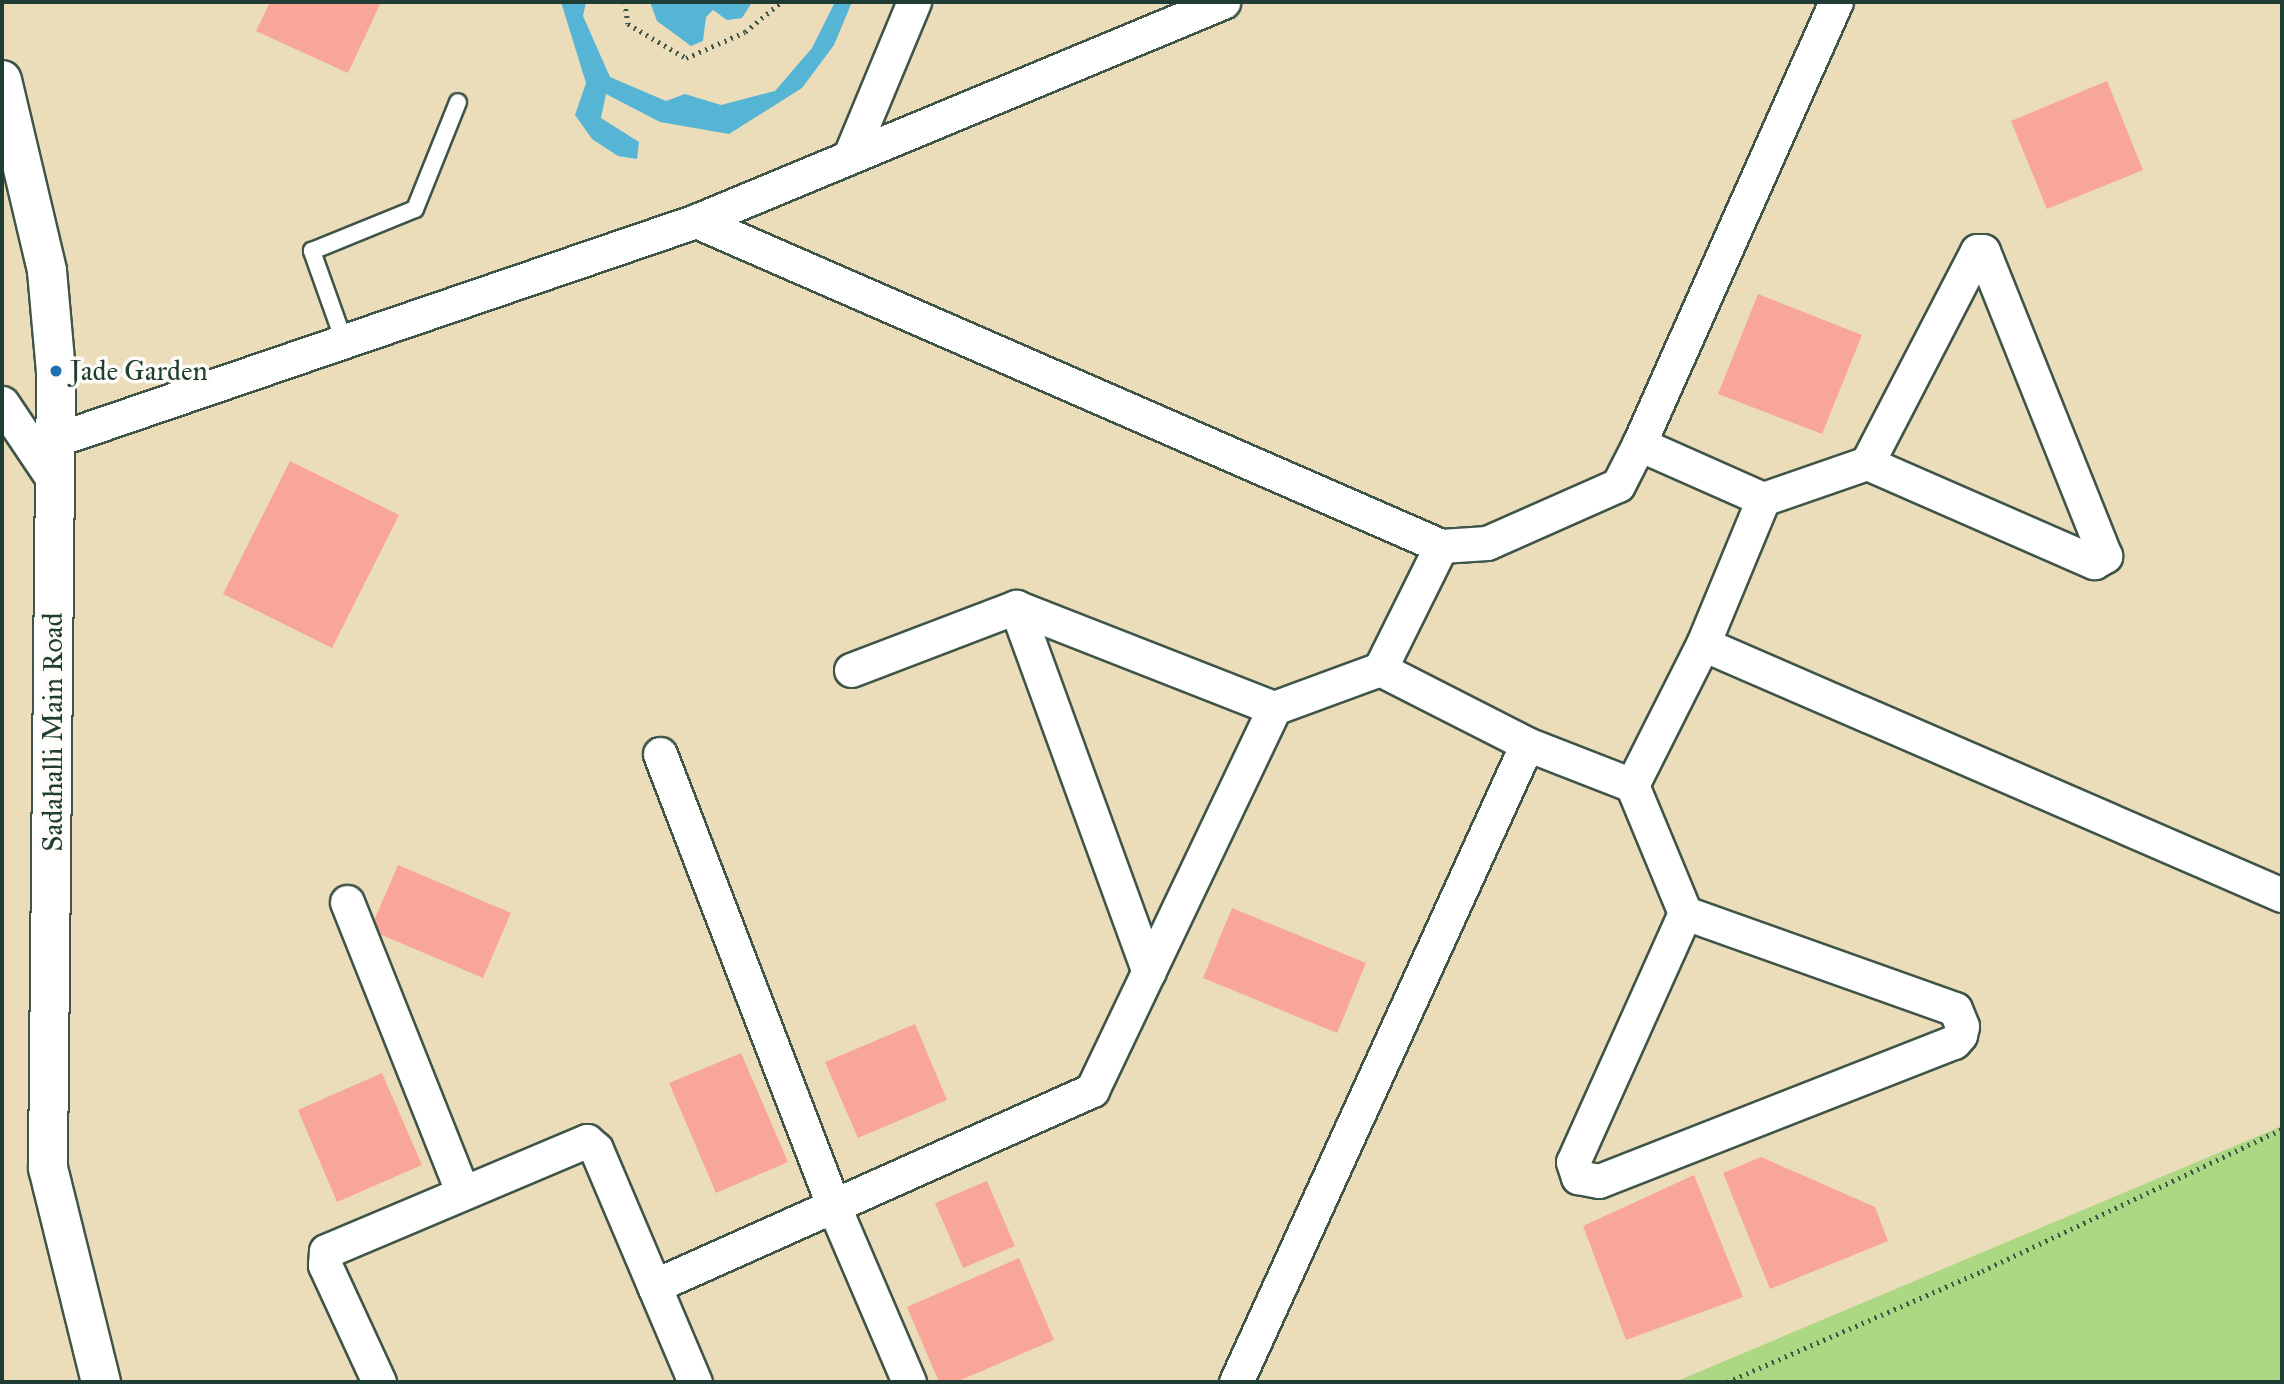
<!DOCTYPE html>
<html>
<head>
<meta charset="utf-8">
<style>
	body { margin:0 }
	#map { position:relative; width:2284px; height:1384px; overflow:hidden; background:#ecddba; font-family:"IM FELL Great Primer",serif }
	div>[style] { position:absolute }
	.green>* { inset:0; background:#acd783 }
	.water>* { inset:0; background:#56b4d4 }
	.building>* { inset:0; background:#f7a697 }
	.path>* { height:4.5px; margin-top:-2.25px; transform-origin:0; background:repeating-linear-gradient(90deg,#3e5548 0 2px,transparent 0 7px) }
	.roads { filter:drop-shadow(2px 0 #3e5548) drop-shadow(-2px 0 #3e5548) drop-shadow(0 2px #3e5548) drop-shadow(0 -2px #3e5548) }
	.service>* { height:16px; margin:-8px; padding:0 8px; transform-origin:8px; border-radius:8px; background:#fff }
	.minor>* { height:33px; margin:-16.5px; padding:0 16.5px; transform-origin:16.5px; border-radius:16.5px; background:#fff }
	.tertiary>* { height:38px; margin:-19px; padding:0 19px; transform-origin:19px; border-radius:19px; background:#fff }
	.dots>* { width:19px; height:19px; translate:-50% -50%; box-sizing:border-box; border:4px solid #fdfcf7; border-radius:50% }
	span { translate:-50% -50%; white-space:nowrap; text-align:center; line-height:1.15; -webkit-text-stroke:7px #fdfcf7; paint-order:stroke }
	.poi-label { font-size:28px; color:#1f3d34 }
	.left { translate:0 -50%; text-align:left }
	.street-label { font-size:28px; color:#1f3d34 }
	.frame { position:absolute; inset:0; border:4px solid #1f3d34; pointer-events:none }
</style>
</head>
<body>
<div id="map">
	<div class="green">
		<i style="clip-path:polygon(2282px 1126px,2282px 1382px,1675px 1382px)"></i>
	</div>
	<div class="water">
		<i style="clip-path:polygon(561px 2px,586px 2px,583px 16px,610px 77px,666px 101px,685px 94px,721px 105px,775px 91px,812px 48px,835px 2px,852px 2px,834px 45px,802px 88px,729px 134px,660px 122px,606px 94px,601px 118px,639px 142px,637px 159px,618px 156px,592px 139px,575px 115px,586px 83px)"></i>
		<i style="clip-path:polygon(650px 2px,751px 2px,751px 4px,742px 18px,727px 20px,713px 10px,706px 17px,703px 41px,691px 46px,657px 21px)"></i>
	</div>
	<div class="building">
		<i style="clip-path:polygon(270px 2px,381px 2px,348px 73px,256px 31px)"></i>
		<i style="clip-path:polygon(2107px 81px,2143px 170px,2047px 209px,2011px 121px)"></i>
		<i style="clip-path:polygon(1758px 294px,1862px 335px,1822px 434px,1718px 394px)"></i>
		<i style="clip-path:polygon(290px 461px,399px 515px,332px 648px,223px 594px)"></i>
		<i style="clip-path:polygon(398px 865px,511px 913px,483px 978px,370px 930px)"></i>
		<i style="clip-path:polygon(1232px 908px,1366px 963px,1337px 1033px,1203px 978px)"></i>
		<i style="clip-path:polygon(915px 1024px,947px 1100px,858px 1138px,825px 1062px)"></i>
		<i style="clip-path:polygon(741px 1053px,788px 1162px,716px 1193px,669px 1083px)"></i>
		<i style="clip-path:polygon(382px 1073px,422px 1165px,337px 1202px,298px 1110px)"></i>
		<i style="clip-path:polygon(1761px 1157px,1875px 1207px,1888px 1241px,1770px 1289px,1723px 1173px)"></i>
		<i style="clip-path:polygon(1694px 1175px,1743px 1297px,1626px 1340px,1583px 1226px)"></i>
		<i style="clip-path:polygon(987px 1181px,1015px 1246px,963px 1268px,935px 1203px)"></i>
		<i style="clip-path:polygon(1019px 1258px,1054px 1340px,956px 1382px,939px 1382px,907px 1307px)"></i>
	</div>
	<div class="path">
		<i style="left:625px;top:2px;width:22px;rotate:82deg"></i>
		<i style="left:628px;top:24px;width:67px;rotate:30.4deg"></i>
		<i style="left:686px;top:58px;width:64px;rotate:-23.8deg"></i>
		<i style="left:745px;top:32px;width:47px;rotate:-39.8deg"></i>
		<i style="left:1727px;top:1382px;width:278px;rotate:-23.5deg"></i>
		<i style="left:1982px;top:1271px;width:332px;rotate:-25.3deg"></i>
	</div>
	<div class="roads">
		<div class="service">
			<i style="left:344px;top:341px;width:96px;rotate:-109.6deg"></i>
			<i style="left:312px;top:251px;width:111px;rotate:-22.2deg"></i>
			<i style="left:415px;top:209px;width:115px;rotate:-68.1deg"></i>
		</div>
		<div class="minor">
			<i style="left:851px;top:153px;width:164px;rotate:-67.4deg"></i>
			<i style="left:696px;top:221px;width:813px;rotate:23.57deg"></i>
			<i style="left:2px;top:403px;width:95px;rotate:56.1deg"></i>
			<i style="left:58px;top:439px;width:674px;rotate:-18.86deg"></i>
			<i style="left:696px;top:221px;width:571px;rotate:-22.57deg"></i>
			<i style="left:1639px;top:444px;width:484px;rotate:-66deg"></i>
			<i style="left:1763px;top:499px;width:110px;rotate:-19.1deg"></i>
			<i style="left:1867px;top:463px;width:248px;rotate:23.6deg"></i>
			<i style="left:2094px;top:562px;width:13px;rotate:-29deg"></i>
			<i style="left:2105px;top:556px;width:328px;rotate:-111.8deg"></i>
			<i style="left:1983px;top:251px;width:6px;rotate:180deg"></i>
			<i style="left:1977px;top:251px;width:239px;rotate:117.4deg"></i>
			<i style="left:1016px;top:607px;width:388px;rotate:70deg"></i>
			<i style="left:1703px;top:644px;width:631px;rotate:23.44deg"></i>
			<i style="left:851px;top:670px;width:177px;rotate:-20.9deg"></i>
			<i style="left:1016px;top:607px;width:277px;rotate:21.4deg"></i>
			<i style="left:1274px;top:708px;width:113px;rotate:-20.2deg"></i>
			<i style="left:660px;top:754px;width:485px;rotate:69deg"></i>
			<i style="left:834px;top:1207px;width:190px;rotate:66.8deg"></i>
			<i style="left:1632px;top:785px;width:158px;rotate:-63.3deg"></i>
			<i style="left:1703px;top:644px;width:157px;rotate:-67.5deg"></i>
			<i style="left:1763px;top:499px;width:136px;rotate:-156.1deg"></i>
			<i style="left:1639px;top:444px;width:46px;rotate:117.1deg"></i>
			<i style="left:1618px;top:485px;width:143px;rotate:156.1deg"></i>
			<i style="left:1487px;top:543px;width:46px;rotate:176.3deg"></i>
			<i style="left:1441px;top:546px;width:137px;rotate:116.4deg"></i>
			<i style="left:1380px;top:669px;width:165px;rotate:27deg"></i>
			<i style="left:1527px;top:744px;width:113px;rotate:21.3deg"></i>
			<i style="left:1632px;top:785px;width:139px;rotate:67.5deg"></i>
			<i style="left:1685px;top:913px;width:273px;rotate:114.2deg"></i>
			<i style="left:1573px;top:1162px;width:16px;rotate:72deg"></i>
			<i style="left:1578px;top:1177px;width:21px;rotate:11deg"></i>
			<i style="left:1599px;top:1181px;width:381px;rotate:-21.4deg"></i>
			<i style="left:1954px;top:1042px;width:9px;rotate:-49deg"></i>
			<i style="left:1960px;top:1035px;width:9px;rotate:-77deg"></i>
			<i style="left:1962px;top:1026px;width:18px;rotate:-112deg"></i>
			<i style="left:1955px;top:1009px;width:287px;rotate:-160.4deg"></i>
			<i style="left:347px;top:902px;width:313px;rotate:68.3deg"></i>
			<i style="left:654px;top:1286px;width:480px;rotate:-24.1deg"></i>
			<i style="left:1092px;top:1090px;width:423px;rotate:-64.5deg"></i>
			<i style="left:379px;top:1382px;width:129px;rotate:-114.8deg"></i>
			<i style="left:325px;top:1265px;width:14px;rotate:-86deg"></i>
			<i style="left:326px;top:1251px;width:283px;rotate:-22.9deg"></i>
			<i style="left:587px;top:1141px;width:12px;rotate:42deg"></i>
			<i style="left:596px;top:1149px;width:253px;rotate:67deg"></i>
			<i style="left:1236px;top:1382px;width:701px;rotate:-65.48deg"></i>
		</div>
		<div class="tertiary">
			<i style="left:2px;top:80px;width:196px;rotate:76.7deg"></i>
			<i style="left:47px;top:271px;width:100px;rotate:84.9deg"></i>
			<i style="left:56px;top:371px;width:797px;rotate:90.58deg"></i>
			<i style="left:48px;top:1168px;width:220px;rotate:76.1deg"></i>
		</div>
	</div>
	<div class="dots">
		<i style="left:56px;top:371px;background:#1f6fb2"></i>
	</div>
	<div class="poi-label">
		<span class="left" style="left:70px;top:371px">Jade Garden</span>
	</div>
	<div class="street-label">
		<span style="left:53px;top:732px;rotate:-90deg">Sadahalli Main Road</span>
	</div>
	<div class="frame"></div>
</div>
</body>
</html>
